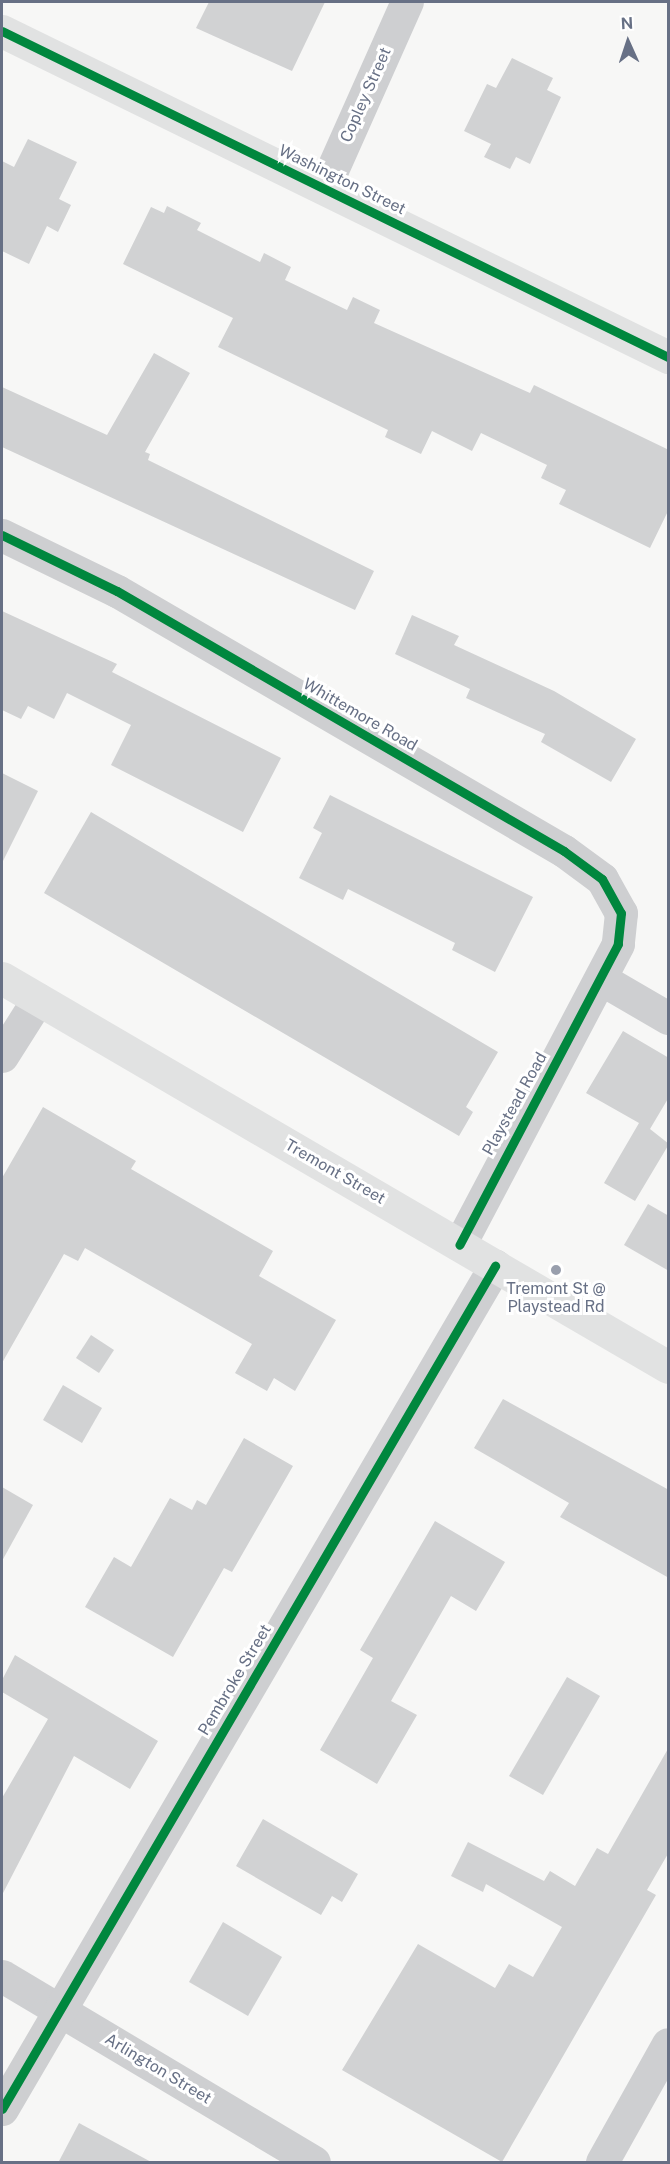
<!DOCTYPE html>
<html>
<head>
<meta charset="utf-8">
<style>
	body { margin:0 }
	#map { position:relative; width:670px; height:2164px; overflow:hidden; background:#f7f7f6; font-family:"Public Sans",sans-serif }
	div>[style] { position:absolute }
	.building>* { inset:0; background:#d1d2d3 }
	.minor>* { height:33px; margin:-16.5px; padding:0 16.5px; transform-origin:16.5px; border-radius:16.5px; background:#cecfd1 }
	.secondary>* { height:33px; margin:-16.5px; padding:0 16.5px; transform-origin:16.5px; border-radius:16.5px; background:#e1e2e2 }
	.primary>* { height:33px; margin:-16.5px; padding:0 16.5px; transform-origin:16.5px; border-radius:16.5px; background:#e1e2e2 }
	.cycleway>* { height:9px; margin:-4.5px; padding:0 4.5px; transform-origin:4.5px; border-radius:4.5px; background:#00873e }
	.dots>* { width:16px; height:16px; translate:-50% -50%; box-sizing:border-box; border:3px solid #fff; border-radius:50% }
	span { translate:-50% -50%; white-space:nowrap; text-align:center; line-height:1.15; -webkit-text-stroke:6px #fff; paint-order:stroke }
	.street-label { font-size:16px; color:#677085 }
	.poi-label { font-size:16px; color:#677085 }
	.frame { position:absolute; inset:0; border:3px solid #677085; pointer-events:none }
	.north { position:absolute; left:598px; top:12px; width:60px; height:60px; -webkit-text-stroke:4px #fff; paint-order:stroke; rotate:357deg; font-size:16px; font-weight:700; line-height:24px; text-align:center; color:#677085 }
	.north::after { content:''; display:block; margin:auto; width:21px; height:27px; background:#677085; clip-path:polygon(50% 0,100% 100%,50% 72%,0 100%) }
</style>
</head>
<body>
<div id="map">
	<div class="building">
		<i style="clip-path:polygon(209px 2px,325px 2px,292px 71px,196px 28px)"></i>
		<i style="clip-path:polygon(512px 58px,553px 78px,547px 90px,561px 97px,530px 164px,516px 157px,510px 169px,484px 157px,491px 144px,464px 131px,487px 84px,496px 88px)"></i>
		<i style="clip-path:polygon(28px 139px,77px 162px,59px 199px,71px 205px,58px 232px,47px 226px,29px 264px,2px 251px,2px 161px,14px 167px)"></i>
		<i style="clip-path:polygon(167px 206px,201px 223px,197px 230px,260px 262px,264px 253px,291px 267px,285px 280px,347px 310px,353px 297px,380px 310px,374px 323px,530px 393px,534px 385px,669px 450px,669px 509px,650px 548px,559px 504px,566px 490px,541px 478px,547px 465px,481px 433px,472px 451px,432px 431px,421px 454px,385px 437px,388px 430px,218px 347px,233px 318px,123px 264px,151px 207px,164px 213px)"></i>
		<i style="clip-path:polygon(154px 353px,190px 373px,145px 452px,150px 454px,148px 460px,374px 571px,355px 610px,2px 447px,2px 387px,107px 435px)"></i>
		<i style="clip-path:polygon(2px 611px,117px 664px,112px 672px,281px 758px,243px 832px,111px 765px,131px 725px,67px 693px,54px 719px,28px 706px,21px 719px,2px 710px)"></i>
		<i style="clip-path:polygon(412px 615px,459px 636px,454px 645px,554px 691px,636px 739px,611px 782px,541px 742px,545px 734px,466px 698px,470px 689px,395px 654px)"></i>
		<i style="clip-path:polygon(2px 773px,38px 791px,2px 863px)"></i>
		<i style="clip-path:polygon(330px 795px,533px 897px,495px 972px,452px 950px,455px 943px,348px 889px,343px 900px,299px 878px,322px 833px,313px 828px)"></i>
		<i style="clip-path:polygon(91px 812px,498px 1052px,466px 1107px,473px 1112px,459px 1136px,44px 893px)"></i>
		<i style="clip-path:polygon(623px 1031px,669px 1058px,669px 1097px,650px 1129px,669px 1144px,635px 1201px,604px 1183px,639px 1123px,586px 1093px)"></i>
		<i style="clip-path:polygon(43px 1107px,136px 1161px,131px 1169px,273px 1251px,259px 1276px,336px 1320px,295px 1391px,274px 1378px,267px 1391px,235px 1373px,252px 1344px,85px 1248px,78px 1261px,64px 1254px,2px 1363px,2px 1178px)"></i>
		<i style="clip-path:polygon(648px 1204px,669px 1216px,669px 1271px,624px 1245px)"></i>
		<i style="clip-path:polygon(91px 1335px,114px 1350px,99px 1373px,76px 1358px)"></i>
		<i style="clip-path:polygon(63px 1385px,102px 1408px,82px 1443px,43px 1420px)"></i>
		<i style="clip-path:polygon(503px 1399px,669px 1490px,669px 1578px,560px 1517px,569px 1503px,474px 1448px)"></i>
		<i style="clip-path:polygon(244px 1438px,293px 1466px,232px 1572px,224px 1568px,173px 1657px,85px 1607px,114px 1557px,131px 1567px,170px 1498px,192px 1510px,197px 1500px,206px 1505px)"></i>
		<i style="clip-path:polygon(2px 1487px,33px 1505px,2px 1561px)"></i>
		<i style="clip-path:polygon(435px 1521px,505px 1562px,476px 1611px,451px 1596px,391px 1701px,417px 1715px,377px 1784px,320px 1750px,373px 1658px,360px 1650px)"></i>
		<i style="clip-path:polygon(15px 1655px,158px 1741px,130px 1789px,74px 1756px,2px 1895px,2px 1798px,48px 1719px,2px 1692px,2px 1680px)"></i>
		<i style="clip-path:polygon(567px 1677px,600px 1696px,543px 1795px,509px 1776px)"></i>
		<i style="clip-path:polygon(669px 1747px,669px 1852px,647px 1890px,656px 1895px,502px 2162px,342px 2070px,418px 1944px,495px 1988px,509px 1964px,533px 1977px,562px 1927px,486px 1884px,483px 1892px,451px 1876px,468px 1842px,544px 1881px,550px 1871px,575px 1886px,597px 1848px,608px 1854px)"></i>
		<i style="clip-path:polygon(263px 1819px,358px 1874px,342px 1902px,332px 1896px,321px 1915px,236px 1866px)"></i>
		<i style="clip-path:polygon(223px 1922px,282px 1957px,248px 2016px,189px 1982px)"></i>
		<i style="clip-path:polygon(79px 2123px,153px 2163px,58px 2163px)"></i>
	</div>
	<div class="minor">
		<i style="left:324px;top:188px;width:204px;rotate:-66deg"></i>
		<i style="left:2px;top:535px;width:128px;rotate:26deg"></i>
		<i style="left:117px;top:591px;width:517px;rotate:30.18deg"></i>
		<i style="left:564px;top:851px;width:47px;rotate:36.4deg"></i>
		<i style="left:602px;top:879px;width:39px;rotate:61deg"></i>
		<i style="left:621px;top:913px;width:31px;rotate:96deg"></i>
		<i style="left:618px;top:944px;width:340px;rotate:117.8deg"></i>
		<i style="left:601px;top:979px;width:78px;rotate:30.2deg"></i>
		<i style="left:2px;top:1056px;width:67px;rotate:-57.7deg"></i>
		<i style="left:2px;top:1976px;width:363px;rotate:30.8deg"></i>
		<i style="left:2px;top:2109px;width:977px;rotate:-59.68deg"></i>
		<i style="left:602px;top:2162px;width:135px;rotate:-60.8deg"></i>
	</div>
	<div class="secondary">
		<i style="left:2px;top:978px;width:771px;rotate:30.29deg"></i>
	</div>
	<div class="primary">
		<i style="left:2px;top:31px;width:742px;rotate:26.08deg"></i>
	</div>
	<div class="cycleway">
		<i style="left:2px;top:31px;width:742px;rotate:26.08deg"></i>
		<i style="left:2px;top:535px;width:128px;rotate:26deg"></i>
		<i style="left:117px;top:591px;width:517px;rotate:30.18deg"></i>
		<i style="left:564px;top:851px;width:47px;rotate:36.4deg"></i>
		<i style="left:602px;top:879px;width:39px;rotate:61deg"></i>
		<i style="left:621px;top:913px;width:31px;rotate:96deg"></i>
		<i style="left:618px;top:944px;width:340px;rotate:117.8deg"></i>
		<i style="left:2px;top:2109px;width:977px;rotate:-59.68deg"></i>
	</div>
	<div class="dots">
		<i style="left:556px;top:1270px;background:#999fad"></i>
	</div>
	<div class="street-label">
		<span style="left:366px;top:95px;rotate:-66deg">Copley Street</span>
		<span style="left:342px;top:180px;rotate:26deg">Washington Street</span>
		<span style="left:360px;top:715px;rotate:30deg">Whittemore Road</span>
		<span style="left:515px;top:1104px;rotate:-61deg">Playstead Road</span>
		<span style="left:335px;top:1172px;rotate:30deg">Tremont Street</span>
		<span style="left:235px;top:1680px;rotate:-59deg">Pembroke Street</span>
		<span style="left:158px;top:2069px;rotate:31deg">Arlington Street</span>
	</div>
	<div class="poi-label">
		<span style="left:556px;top:1298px">Tremont St @<br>Playstead Rd</span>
	</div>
	<div class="frame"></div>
	<div class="north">N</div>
</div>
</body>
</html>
